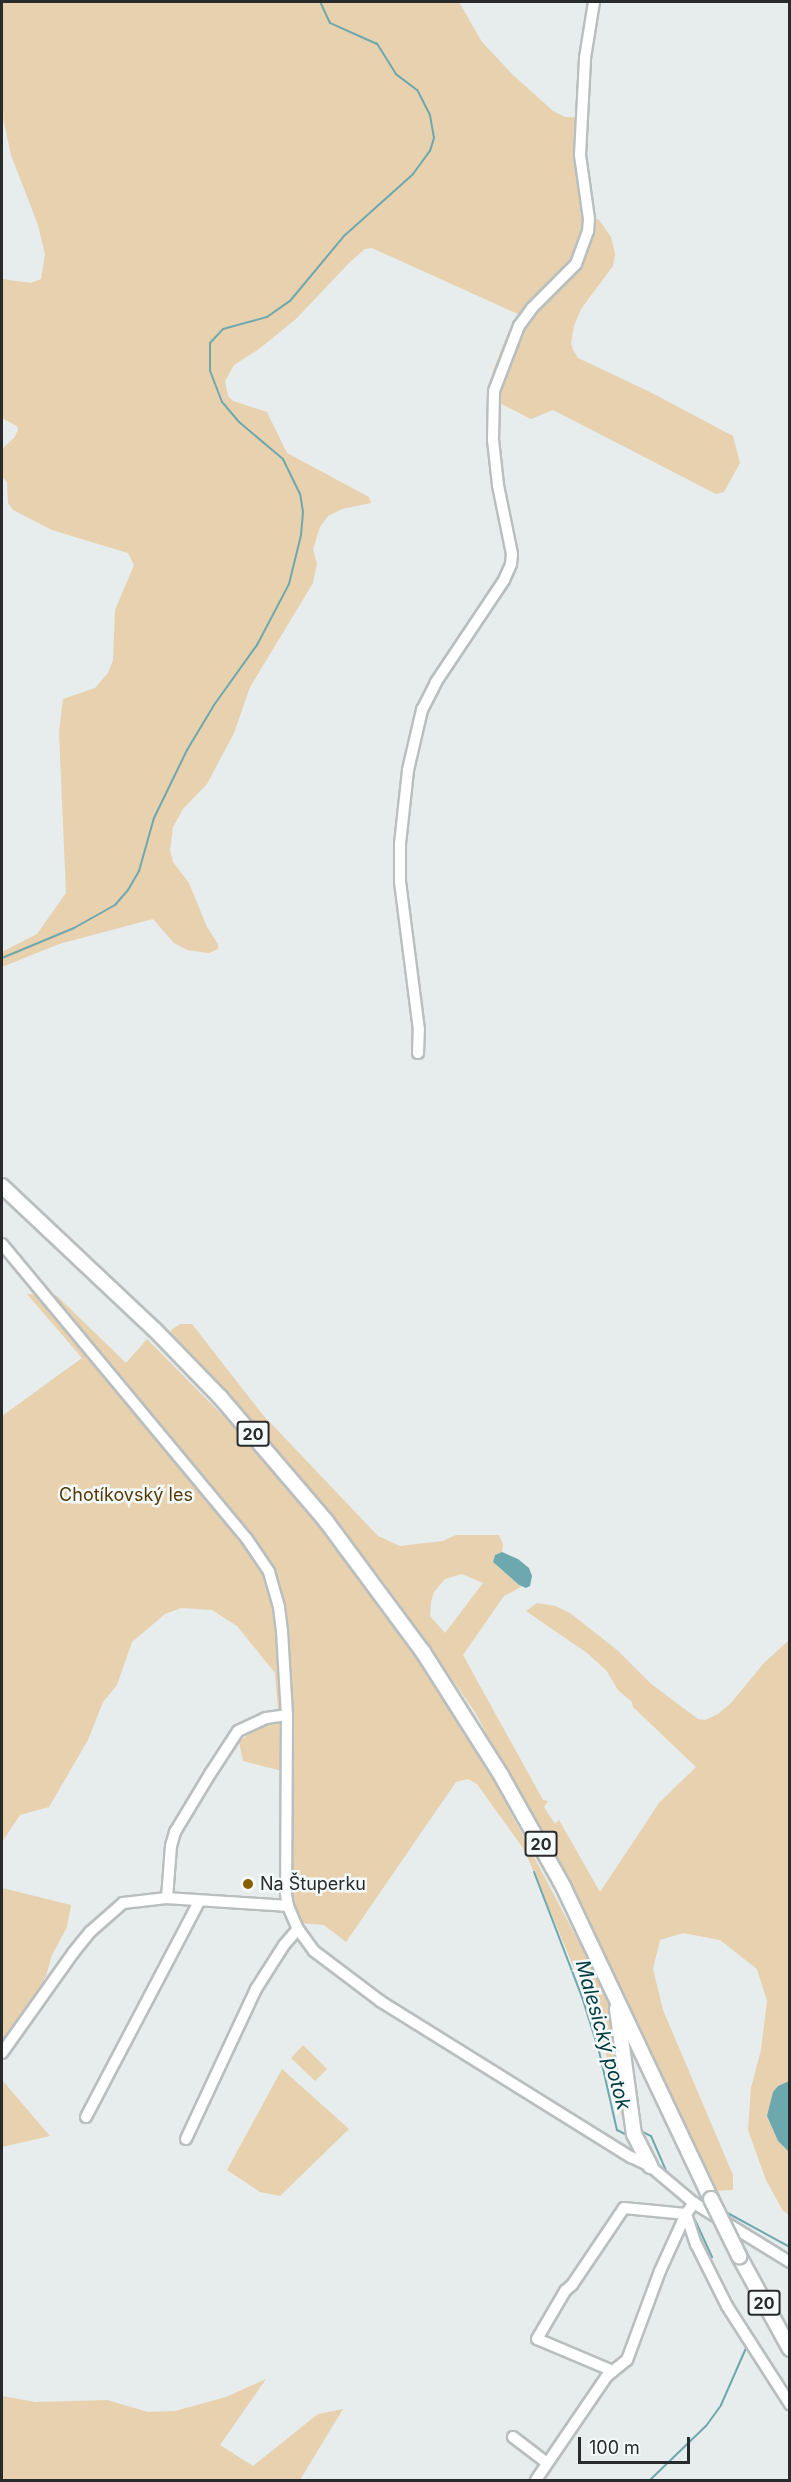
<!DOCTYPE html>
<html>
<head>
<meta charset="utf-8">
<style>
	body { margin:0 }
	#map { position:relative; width:791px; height:2482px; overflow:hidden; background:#e7ecec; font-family:Inter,sans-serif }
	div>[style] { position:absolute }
	.green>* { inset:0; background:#e7d1ae }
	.water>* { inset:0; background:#6ea8af }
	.stream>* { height:2px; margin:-1px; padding:0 1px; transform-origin:1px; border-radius:1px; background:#6ea8af }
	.roads { filter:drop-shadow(2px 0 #b9bebe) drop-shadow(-2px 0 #b9bebe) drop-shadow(0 2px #b9bebe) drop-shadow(0 -2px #b9bebe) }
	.minor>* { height:10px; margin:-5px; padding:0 5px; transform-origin:5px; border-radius:5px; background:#fff }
	.major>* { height:14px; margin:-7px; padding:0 7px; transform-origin:7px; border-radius:7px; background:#fff }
	.bridges { filter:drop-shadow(2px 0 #b9bebe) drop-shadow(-2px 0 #b9bebe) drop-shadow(0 2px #b9bebe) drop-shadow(0 -2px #b9bebe) }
	.major-bridge>* { height:14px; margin:-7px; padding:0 7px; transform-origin:7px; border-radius:7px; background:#fff }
	.dots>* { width:16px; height:16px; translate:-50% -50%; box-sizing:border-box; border:3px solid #f4f9f9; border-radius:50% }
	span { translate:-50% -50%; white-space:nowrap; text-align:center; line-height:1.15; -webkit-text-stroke:5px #f4f9f9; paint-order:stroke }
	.shield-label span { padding:2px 4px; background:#f4f9f9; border:2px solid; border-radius:4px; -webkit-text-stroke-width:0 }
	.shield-label { font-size:16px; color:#292a2b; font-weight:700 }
	.park-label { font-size:18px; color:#533a05 }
	.poi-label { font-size:18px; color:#292a2b }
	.left { translate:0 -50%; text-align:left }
	.water-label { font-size:20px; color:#003b40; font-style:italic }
	.frame { position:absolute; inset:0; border:3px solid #292a2b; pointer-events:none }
	.scale { position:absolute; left:578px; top:2437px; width:112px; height:27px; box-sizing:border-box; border:3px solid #292a2b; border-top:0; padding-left:8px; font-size:18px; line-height:21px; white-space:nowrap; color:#292a2b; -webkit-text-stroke:4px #f4f9f9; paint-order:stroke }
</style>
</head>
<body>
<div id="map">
	<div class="green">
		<i style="clip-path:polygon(2px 2px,459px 2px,482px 42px,512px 74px,553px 111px,565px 117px,579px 117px,585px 214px,599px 220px,611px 237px,615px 254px,613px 266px,581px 309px,574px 326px,571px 343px,573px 350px,578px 358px,650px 392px,733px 436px,740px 463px,724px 492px,716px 494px,553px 410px,531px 419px,496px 401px,490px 391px,493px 371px,507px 335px,520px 315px,372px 248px,365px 249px,350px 262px,296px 319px,259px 349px,234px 365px,225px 381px,228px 396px,233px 401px,267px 412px,287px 453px,369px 497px,371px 503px,342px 509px,328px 516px,320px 527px,313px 549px,317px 564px,313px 583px,250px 687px,234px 733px,207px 784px,183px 809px,173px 827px,170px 850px,173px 862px,189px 883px,207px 927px,218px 944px,218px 949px,209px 953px,187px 950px,174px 943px,153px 919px,59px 944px,2px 967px,2px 952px,37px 934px,66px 893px,59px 732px,63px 699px,95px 688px,108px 673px,113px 660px,115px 610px,134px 565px,128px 553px,52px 530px,13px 510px,8px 503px,7px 482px,2px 477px,2px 449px,14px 438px,18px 430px,17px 426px,2px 418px,2px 279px,31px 283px,41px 279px,45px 254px,38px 225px,11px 155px,3px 118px)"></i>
		<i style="clip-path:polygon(27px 1294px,56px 1295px,126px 1363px,147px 1339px,266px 1459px,374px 1593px,462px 1720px,603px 1988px,613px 2022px,626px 2115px,623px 2121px,599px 2028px,530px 1863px,523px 1848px,477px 1784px,468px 1779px,456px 1782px,346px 1942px,324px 1925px,299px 1923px,292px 1908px,288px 1870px,290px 1773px,243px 1761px,239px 1742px,278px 1710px,275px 1673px,237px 1626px,212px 1610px,181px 1608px,165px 1614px,132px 1642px,117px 1685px,103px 1702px,88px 1740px,49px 1807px,20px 1815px,2px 1842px,2px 1416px,82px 1358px)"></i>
		<i style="clip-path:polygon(evenodd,180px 1324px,192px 1324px,262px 1414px,378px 1536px,400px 1546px,443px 1541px,456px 1535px,499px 1535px,503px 1544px,502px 1552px,495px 1555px,493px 1562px,521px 1587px,504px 1596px,463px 1655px,543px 1800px,548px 1801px,544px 1807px,555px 1824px,559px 1820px,600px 1892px,659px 1803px,696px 1767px,633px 1707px,632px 1702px,618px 1690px,606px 1670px,587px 1653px,526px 1611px,537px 1603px,555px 1606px,570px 1613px,617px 1650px,650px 1683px,698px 1719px,705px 1720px,718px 1714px,730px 1704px,764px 1663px,789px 1640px,789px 2081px,778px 2086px,767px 2116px,778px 2141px,789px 2152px,789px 2215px,783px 2211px,766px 2180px,748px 2130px,751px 2088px,761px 2050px,767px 2001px,757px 1969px,720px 1940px,683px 1933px,660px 1940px,653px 1969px,663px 2010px,733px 2175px,733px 2190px,712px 2191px,597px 1942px,475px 1712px,385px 1584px,277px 1450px,171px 1342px,171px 1330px,180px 1324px,462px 1574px,483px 1583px,445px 1633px,430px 1616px,431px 1602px,434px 1592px,445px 1579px,462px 1574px)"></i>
		<i style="clip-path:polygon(2px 1888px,71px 1905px,67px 1927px,52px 1955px,46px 1976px,2px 2052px)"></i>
		<i style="clip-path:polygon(303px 2045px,327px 2069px,315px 2081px,291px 2058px)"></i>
		<i style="clip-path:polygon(282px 2069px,349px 2129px,280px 2196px,260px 2192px,227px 2170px)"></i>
		<i style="clip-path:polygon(2px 2078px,2px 2080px,50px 2136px,2px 2147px)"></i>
		<i style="clip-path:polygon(266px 2379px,220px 2445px,253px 2466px,318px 2414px,343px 2409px,300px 2480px,2px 2480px,2px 2396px,35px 2402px,107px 2400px,148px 2412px,175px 2411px,226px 2397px)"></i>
	</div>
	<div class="water">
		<i style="clip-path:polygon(502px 1552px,518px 1559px,529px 1568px,532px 1576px,530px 1586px,526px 1588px,519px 1585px,493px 1562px,495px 1555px)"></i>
		<i style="clip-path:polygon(789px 2081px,790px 2081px,789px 2152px,778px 2141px,767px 2116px,773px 2092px,778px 2086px)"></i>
	</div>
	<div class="stream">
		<i style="left:2px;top:958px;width:78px;rotate:-22.6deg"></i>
		<i style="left:74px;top:928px;width:47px;rotate:-29.3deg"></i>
		<i style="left:115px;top:905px;width:20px;rotate:-49deg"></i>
		<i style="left:128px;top:890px;width:22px;rotate:-60deg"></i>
		<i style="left:139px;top:871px;width:55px;rotate:-74.2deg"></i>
		<i style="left:154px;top:818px;width:76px;rotate:-64.1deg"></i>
		<i style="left:187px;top:750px;width:52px;rotate:-59deg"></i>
		<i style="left:214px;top:705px;width:74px;rotate:-54.4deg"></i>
		<i style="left:257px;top:645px;width:69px;rotate:-62.3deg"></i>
		<i style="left:289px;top:584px;width:50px;rotate:-76.2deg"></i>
		<i style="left:301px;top:535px;width:23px;rotate:-85deg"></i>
		<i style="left:303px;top:512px;width:18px;rotate:-99deg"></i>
		<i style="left:300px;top:494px;width:39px;rotate:-116deg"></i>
		<i style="left:283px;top:459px;width:57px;rotate:-139.9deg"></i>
		<i style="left:239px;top:422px;width:26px;rotate:-130deg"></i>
		<i style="left:222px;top:402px;width:34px;rotate:-111deg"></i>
		<i style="left:210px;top:370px;width:27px;rotate:-90deg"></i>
		<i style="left:210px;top:343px;width:19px;rotate:-47deg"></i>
		<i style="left:223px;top:329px;width:46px;rotate:-15.3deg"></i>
		<i style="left:267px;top:317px;width:28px;rotate:-35deg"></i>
		<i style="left:290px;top:301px;width:85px;rotate:-50.3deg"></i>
		<i style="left:344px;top:236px;width:93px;rotate:-41.9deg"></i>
		<i style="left:413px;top:174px;width:29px;rotate:-54deg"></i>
		<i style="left:430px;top:151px;width:14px;rotate:-73deg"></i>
		<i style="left:434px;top:138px;width:23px;rotate:-100deg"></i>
		<i style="left:430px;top:115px;width:28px;rotate:-117deg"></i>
		<i style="left:417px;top:90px;width:26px;rotate:-143deg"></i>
		<i style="left:396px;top:74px;width:36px;rotate:-122deg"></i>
		<i style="left:377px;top:44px;width:51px;rotate:-155.9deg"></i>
		<i style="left:330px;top:23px;width:23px;rotate:-115deg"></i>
		<i style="left:534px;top:1872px;width:134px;rotate:69deg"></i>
		<i style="left:582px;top:1997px;width:57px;rotate:72.5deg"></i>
		<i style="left:599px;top:2051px;width:81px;rotate:77.2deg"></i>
		<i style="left:617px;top:2130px;width:9px;rotate:27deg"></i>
		<i style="left:639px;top:2130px;width:13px;rotate:27deg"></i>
		<i style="left:651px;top:2136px;width:40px;rotate:66.6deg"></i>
		<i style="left:675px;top:2181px;width:14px;rotate:36deg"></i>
		<i style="left:722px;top:2210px;width:77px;rotate:28.6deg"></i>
		<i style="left:695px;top:2220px;width:41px;rotate:65.3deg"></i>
		<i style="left:650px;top:2480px;width:78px;rotate:-44deg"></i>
		<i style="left:706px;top:2426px;width:26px;rotate:-54deg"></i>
		<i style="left:721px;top:2405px;width:62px;rotate:-66.3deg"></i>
	</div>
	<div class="roads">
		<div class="minor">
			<i style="left:418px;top:1053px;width:23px;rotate:-88deg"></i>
			<i style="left:419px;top:1030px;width:150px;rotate:-97.3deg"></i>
			<i style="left:400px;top:881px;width:37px;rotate:-90deg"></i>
			<i style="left:400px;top:844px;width:74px;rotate:-83.8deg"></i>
			<i style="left:408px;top:770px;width:62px;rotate:-76.9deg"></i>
			<i style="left:422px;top:710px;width:31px;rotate:-63deg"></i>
			<i style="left:436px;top:682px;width:123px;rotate:-56.3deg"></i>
			<i style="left:504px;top:580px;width:17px;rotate:-66deg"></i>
			<i style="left:511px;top:564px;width:10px;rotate:-84deg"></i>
			<i style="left:512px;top:554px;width:70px;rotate:-101.5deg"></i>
			<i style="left:498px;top:485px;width:45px;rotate:-96.3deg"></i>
			<i style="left:493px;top:440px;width:49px;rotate:-88.8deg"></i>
			<i style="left:494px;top:391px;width:70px;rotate:-69deg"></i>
			<i style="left:519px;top:326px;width:22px;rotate:-54deg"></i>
			<i style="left:532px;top:308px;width:62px;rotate:-45deg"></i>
			<i style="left:576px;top:264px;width:35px;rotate:-70deg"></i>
			<i style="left:588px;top:231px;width:12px;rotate:-85deg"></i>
			<i style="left:589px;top:219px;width:65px;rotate:-98deg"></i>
			<i style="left:580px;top:155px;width:97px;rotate:-87deg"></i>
			<i style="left:585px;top:58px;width:57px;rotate:-80.9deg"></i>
			<i style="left:2px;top:1244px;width:383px;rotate:50.3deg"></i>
			<i style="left:247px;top:1539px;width:40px;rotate:56deg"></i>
			<i style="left:269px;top:1572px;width:36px;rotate:74deg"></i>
			<i style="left:279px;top:1607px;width:24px;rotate:83deg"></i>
			<i style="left:282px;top:1631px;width:84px;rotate:86.6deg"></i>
			<i style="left:287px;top:1715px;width:179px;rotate:90.3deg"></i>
			<i style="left:286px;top:1894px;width:12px;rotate:81deg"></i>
			<i style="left:288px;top:1906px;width:25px;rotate:67deg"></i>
			<i style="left:298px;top:1929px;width:27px;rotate:54deg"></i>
			<i style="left:314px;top:1951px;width:83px;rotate:37.1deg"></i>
			<i style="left:380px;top:2001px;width:296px;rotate:31.9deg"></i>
			<i style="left:631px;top:2157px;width:21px;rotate:25deg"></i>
			<i style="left:650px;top:2166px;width:57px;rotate:40.1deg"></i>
			<i style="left:694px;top:2203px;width:113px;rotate:31.6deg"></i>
			<i style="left:167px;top:1898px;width:52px;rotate:-85.6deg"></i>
			<i style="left:171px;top:1846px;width:15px;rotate:-74deg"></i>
			<i style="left:175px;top:1832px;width:68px;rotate:-58.9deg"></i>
			<i style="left:210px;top:1774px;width:51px;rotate:-56.9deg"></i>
			<i style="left:238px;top:1731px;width:31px;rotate:-25deg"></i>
			<i style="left:266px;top:1718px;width:21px;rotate:-8deg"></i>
			<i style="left:2px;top:2053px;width:123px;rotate:-54.6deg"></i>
			<i style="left:73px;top:1953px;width:27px;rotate:-51deg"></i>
			<i style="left:90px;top:1932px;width:44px;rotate:-41.3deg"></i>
			<i style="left:123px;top:1903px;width:44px;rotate:-6.5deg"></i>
			<i style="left:167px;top:1898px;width:121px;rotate:3.8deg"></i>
			<i style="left:86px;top:2117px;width:243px;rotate:-62.3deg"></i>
			<i style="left:186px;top:2139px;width:166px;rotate:-65deg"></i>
			<i style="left:256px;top:1989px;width:52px;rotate:-57.5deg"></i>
			<i style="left:284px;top:1945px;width:21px;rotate:-49deg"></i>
			<i style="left:686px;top:2214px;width:32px;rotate:72deg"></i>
			<i style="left:696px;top:2244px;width:69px;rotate:63.4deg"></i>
			<i style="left:727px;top:2306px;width:117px;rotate:57.3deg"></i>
			<i style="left:613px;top:2371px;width:82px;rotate:-157.2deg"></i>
			<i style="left:537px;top:2339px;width:56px;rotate:-59.7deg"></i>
			<i style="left:565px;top:2291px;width:9px;rotate:-41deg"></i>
			<i style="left:572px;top:2285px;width:93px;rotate:-56deg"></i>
			<i style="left:624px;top:2208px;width:62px;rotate:5.5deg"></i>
			<i style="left:513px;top:2437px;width:43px;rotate:37.4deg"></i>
			<i style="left:536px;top:2480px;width:126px;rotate:-55.7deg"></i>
			<i style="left:607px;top:2376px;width:26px;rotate:-39deg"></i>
			<i style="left:627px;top:2360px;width:95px;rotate:-69.7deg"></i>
			<i style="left:660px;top:2271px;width:63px;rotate:-65.5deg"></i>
			<i style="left:686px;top:2214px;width:14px;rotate:-54deg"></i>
		</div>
		<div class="major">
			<i style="left:2px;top:1186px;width:210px;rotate:43.3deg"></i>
			<i style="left:155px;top:1330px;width:95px;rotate:45.9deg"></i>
			<i style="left:221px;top:1398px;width:162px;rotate:49.5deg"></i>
			<i style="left:326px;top:1521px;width:163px;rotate:53.5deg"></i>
			<i style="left:423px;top:1652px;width:146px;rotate:57.6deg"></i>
			<i style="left:501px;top:1775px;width:127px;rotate:60.8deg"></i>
			<i style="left:563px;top:1886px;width:346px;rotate:64.7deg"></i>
			<i style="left:617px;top:2009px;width:126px;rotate:82.3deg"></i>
			<i style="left:634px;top:2134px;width:36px;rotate:63deg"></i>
			<i style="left:739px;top:2256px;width:106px;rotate:61.3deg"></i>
		</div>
	</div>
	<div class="bridges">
		<div class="major-bridge">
			<i style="left:711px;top:2199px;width:64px;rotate:63.8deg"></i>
		</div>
	</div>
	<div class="dots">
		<i style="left:248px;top:1884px;background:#896000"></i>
	</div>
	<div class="shield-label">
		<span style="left:253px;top:1434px">20</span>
		<span style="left:541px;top:1844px">20</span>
		<span style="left:764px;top:2303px">20</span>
	</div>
	<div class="park-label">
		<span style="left:126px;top:1495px">Chotíkovský les</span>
	</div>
	<div class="poi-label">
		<span class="left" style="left:260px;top:1884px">Na Štuperku</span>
	</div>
	<div class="water-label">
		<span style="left:603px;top:2035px;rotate:74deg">Malesický potok</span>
	</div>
	<div class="frame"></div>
	<div class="scale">100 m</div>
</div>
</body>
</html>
